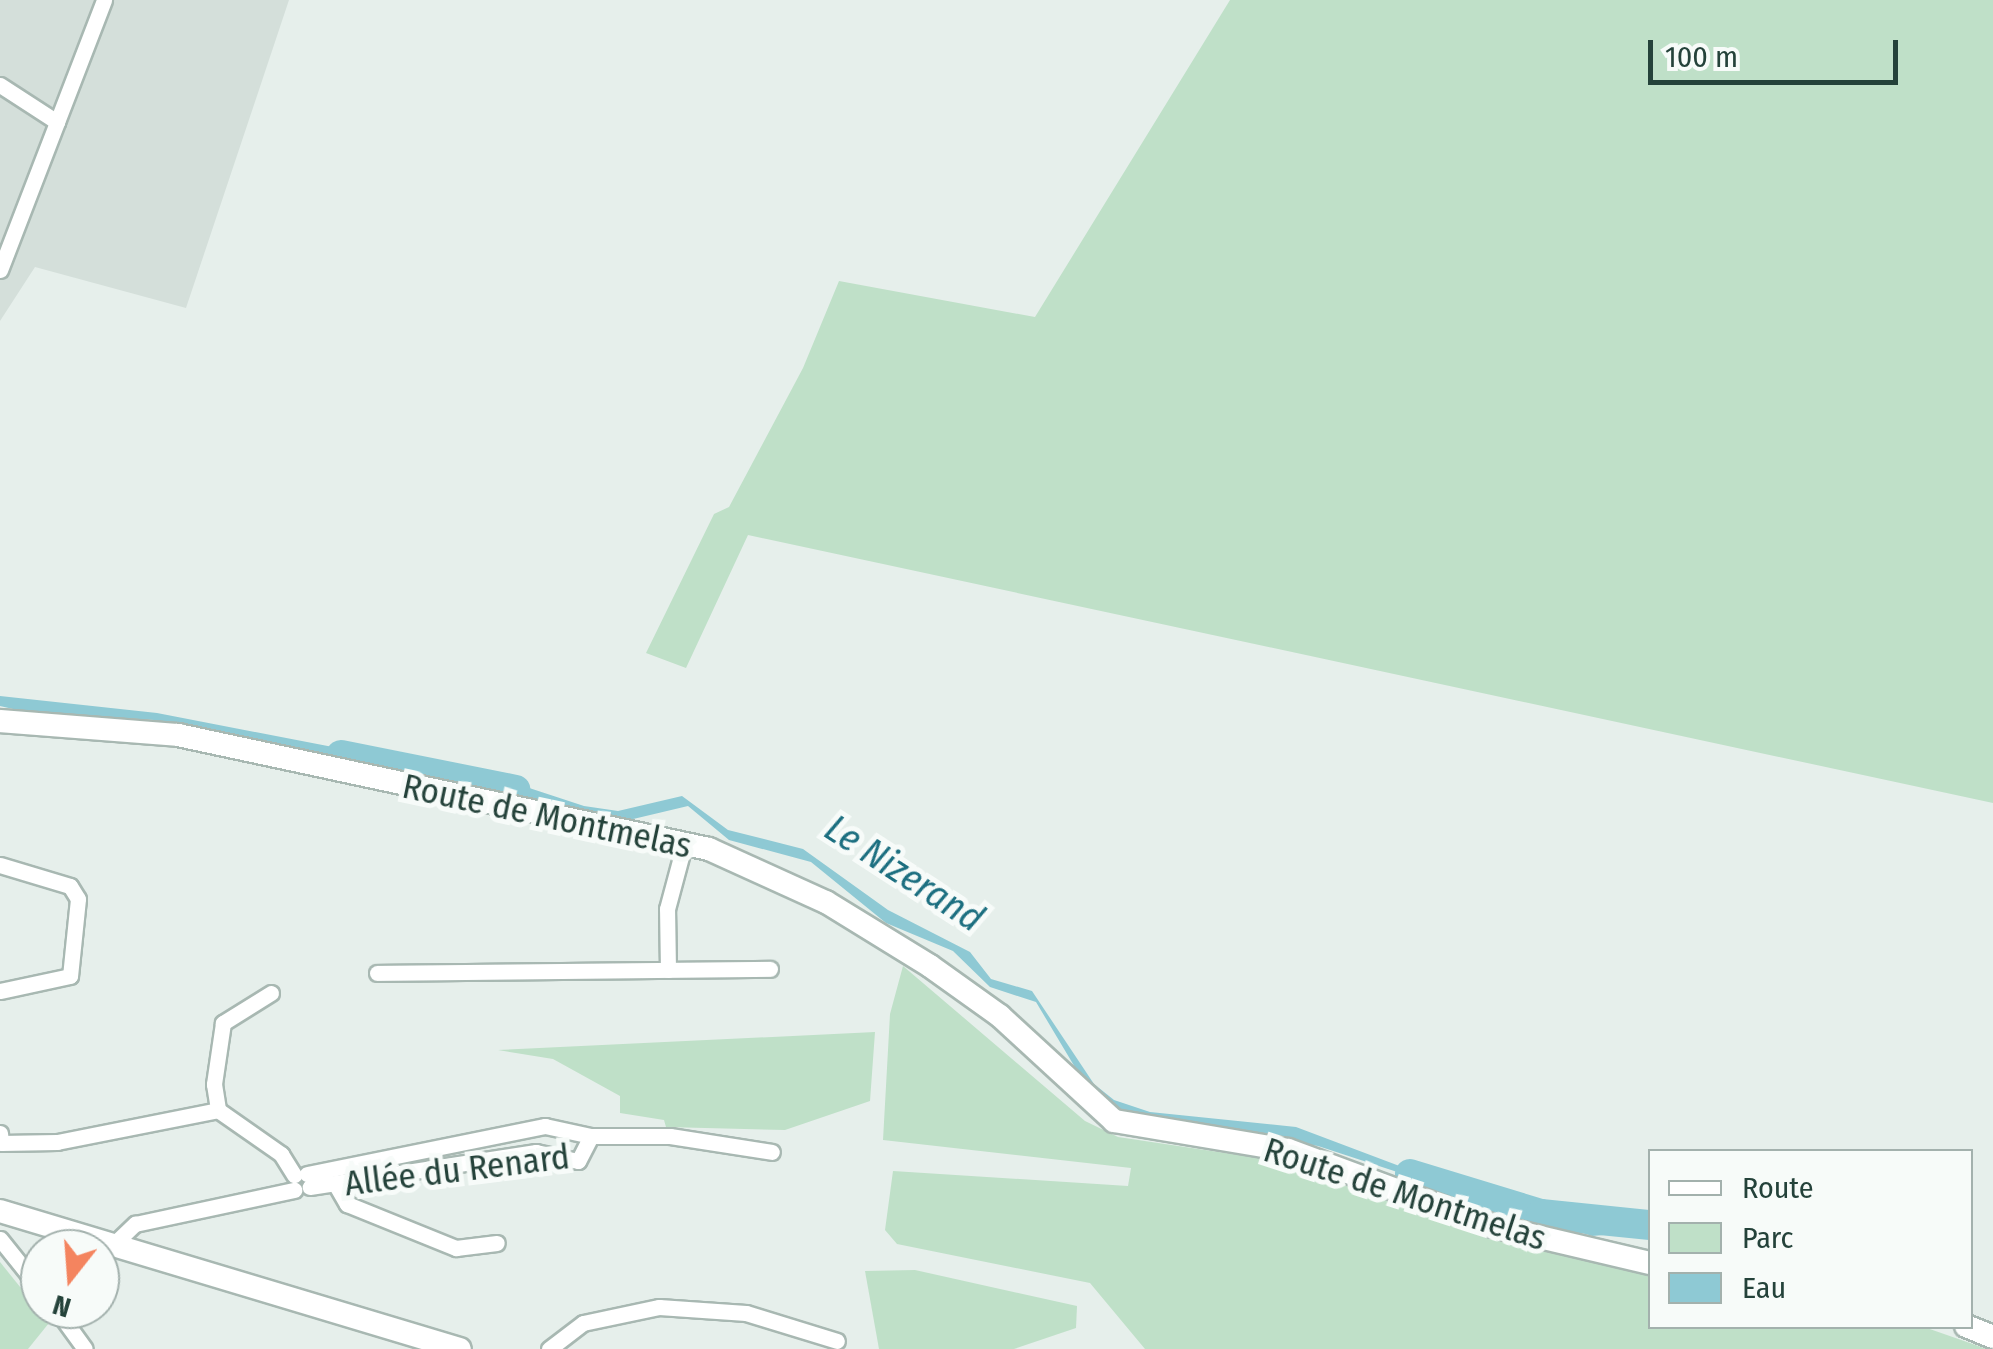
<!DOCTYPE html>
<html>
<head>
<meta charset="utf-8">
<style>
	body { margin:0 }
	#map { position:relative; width:1993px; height:1349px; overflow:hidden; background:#e6efeb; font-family:"Fira Sans Condensed",sans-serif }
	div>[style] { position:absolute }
	.built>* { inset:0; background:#d4dfda }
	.green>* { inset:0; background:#bfe0c8 }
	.water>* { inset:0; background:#8ec9d4 }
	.river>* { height:30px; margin:-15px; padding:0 15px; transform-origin:15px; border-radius:15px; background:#8ec9d4 }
	.roads { filter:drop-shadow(2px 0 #a8b8b2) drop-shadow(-2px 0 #a8b8b2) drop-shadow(0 2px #a8b8b2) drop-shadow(0 -2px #a8b8b2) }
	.street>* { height:15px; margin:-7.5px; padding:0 7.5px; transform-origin:7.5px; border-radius:7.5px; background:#fff }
	.secondary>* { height:22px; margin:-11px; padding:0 11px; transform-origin:11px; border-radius:11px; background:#fff }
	span { translate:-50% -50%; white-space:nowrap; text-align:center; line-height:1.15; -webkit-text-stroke:10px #f7fbf9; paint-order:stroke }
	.street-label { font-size:35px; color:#24423a }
	.water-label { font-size:38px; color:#1c6f80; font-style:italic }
	.legend { position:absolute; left:1648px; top:1149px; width:325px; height:180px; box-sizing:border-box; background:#f7fbf9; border:2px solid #a3b1ad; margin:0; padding:12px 18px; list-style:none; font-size:30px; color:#24423a }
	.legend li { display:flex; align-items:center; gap:20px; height:50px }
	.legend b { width:50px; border:2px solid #a3b1ad }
	.north { position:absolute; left:20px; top:1229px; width:100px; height:100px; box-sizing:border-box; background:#f7fbf9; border:2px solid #a3b1ad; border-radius:50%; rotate:197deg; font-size:28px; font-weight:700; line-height:40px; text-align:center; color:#24423a }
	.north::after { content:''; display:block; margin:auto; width:35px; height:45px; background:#f4845f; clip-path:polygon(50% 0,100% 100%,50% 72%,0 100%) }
	.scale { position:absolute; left:1648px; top:40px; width:250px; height:45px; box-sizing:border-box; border:5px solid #24423a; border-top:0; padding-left:12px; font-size:30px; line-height:35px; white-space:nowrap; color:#24423a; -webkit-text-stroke:8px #f7fbf9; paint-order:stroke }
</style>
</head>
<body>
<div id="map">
	<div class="built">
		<i style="clip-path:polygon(0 0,289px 0,186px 308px,35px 267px,0 321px)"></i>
	</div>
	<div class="green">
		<i style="clip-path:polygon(1230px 0,1993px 0,1993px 803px,748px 535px,686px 668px,646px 653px,714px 514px,729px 507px,803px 368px,839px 281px,1035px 317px)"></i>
		<i style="clip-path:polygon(903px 966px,1085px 1121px,1118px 1137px,1286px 1162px,1650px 1272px,1650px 1326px,1924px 1327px,1987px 1349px,1145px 1349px,1090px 1283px,897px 1244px,885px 1230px,893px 1171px,1128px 1186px,1131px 1168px,883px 1140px,890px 1014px)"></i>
		<i style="clip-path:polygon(875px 1032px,870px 1101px,785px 1130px,666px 1127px,664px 1120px,620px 1113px,620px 1096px,553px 1059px,498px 1050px)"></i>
		<i style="clip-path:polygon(0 1262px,49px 1323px,28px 1349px,0 1349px)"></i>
		<i style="clip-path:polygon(915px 1270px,1077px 1306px,1076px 1328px,1014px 1349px,879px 1349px,865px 1271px)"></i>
	</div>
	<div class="water">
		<i style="clip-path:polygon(0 696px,157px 713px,338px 748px,425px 776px,511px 782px,584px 806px,618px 811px,682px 796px,728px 830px,803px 849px,888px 910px,970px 952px,991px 979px,1032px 991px,1094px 1084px,1114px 1100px,1150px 1112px,1296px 1127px,1479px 1196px,1522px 1203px,1597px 1228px,1650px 1221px,1650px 1231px,1592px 1236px,1318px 1146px,1119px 1113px,1085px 1084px,1036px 1002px,990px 987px,953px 951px,886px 923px,811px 862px,729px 840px,688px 806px,629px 820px,541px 806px,510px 791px,470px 792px,154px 720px,26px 712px,0 706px)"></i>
	</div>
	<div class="river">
		<i style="left:341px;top:755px;width:178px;rotate:11.3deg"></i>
		<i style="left:1410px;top:1174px;width:137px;rotate:17deg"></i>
		<i style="left:1541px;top:1214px;width:110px;rotate:5.8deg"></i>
	</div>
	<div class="roads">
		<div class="street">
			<i style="left:0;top:85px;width:68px;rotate:33deg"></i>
			<i style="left:57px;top:122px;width:131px;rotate:-68.9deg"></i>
			<i style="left:0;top:270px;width:159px;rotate:-68.9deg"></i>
			<i style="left:0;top:865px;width:73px;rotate:16.7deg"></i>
			<i style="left:70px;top:886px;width:15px;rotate:58deg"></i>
			<i style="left:78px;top:899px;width:77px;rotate:95.9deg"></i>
			<i style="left:70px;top:976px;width:72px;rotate:167.9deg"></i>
			<i style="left:668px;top:970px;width:61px;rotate:-90.9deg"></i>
			<i style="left:667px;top:909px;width:69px;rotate:-75deg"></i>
			<i style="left:377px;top:973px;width:393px;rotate:-0.6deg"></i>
			<i style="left:271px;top:993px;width:57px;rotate:148deg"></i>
			<i style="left:223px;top:1023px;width:62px;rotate:98.4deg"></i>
			<i style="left:214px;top:1084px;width:26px;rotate:81deg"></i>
			<i style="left:218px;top:1110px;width:77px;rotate:34.9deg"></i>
			<i style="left:281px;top:1154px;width:25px;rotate:58deg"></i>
			<i style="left:0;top:1133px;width:10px;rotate:84deg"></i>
			<i style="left:1px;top:1143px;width:56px;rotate:-1deg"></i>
			<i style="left:57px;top:1142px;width:164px;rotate:-11.2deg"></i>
			<i style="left:591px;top:1136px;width:79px"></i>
			<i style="left:670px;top:1136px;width:103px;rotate:8.9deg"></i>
			<i style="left:307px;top:1174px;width:243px;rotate:-11.4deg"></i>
			<i style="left:545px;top:1126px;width:47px;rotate:12.3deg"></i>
			<i style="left:591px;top:1136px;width:28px;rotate:117deg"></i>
			<i style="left:578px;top:1161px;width:43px;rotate:-167.9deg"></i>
			<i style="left:536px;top:1152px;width:229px;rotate:171.2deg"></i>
			<i style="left:337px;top:1187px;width:20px;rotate:60deg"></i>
			<i style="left:347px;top:1204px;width:118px;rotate:22deg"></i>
			<i style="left:456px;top:1248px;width:41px;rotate:-7deg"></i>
			<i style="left:0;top:1239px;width:64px;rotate:51.3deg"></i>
			<i style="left:115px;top:1243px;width:28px;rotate:-44deg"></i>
			<i style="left:135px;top:1224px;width:163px;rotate:-12.1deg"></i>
			<i style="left:56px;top:1309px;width:49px;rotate:54.1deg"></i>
			<i style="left:549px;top:1349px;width:43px;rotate:-37.4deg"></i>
			<i style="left:583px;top:1323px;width:78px;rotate:-11.9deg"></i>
			<i style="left:659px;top:1307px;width:87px;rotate:3.9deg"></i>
			<i style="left:746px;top:1313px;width:95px;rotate:17.1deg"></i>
		</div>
		<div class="secondary">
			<i style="left:0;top:721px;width:179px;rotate:4.5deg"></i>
			<i style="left:178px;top:735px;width:543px;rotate:12.12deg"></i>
			<i style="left:709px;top:849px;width:128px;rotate:24.4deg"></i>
			<i style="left:826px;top:902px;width:122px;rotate:31.6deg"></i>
			<i style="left:930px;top:966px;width:86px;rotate:35.5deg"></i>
			<i style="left:1000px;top:1016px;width:155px;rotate:42.6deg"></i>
			<i style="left:1114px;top:1121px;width:176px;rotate:9.5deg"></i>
			<i style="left:1288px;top:1150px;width:219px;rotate:20.3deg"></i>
			<i style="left:1493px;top:1226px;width:161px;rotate:13.3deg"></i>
			<i style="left:0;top:1211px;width:480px;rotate:16.7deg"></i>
			<i style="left:1966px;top:1326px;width:29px;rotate:22deg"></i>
		</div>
	</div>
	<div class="street-label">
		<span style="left:547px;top:816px;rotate:12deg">Route de Montmelas</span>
		<span style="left:457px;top:1170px;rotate:-7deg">Allée du Renard</span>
		<span style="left:1405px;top:1194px;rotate:18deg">Route de Montmelas</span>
	</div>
	<div class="water-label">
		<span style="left:904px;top:874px;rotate:33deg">Le Nizerand</span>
	</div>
	<ul class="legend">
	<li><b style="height:12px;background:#fff"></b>Route</li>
	<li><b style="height:28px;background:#bfe0c8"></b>Parc</li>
	<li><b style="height:28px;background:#8ec9d4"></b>Eau</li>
	</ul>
	<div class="north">N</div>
	<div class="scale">100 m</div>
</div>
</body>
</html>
